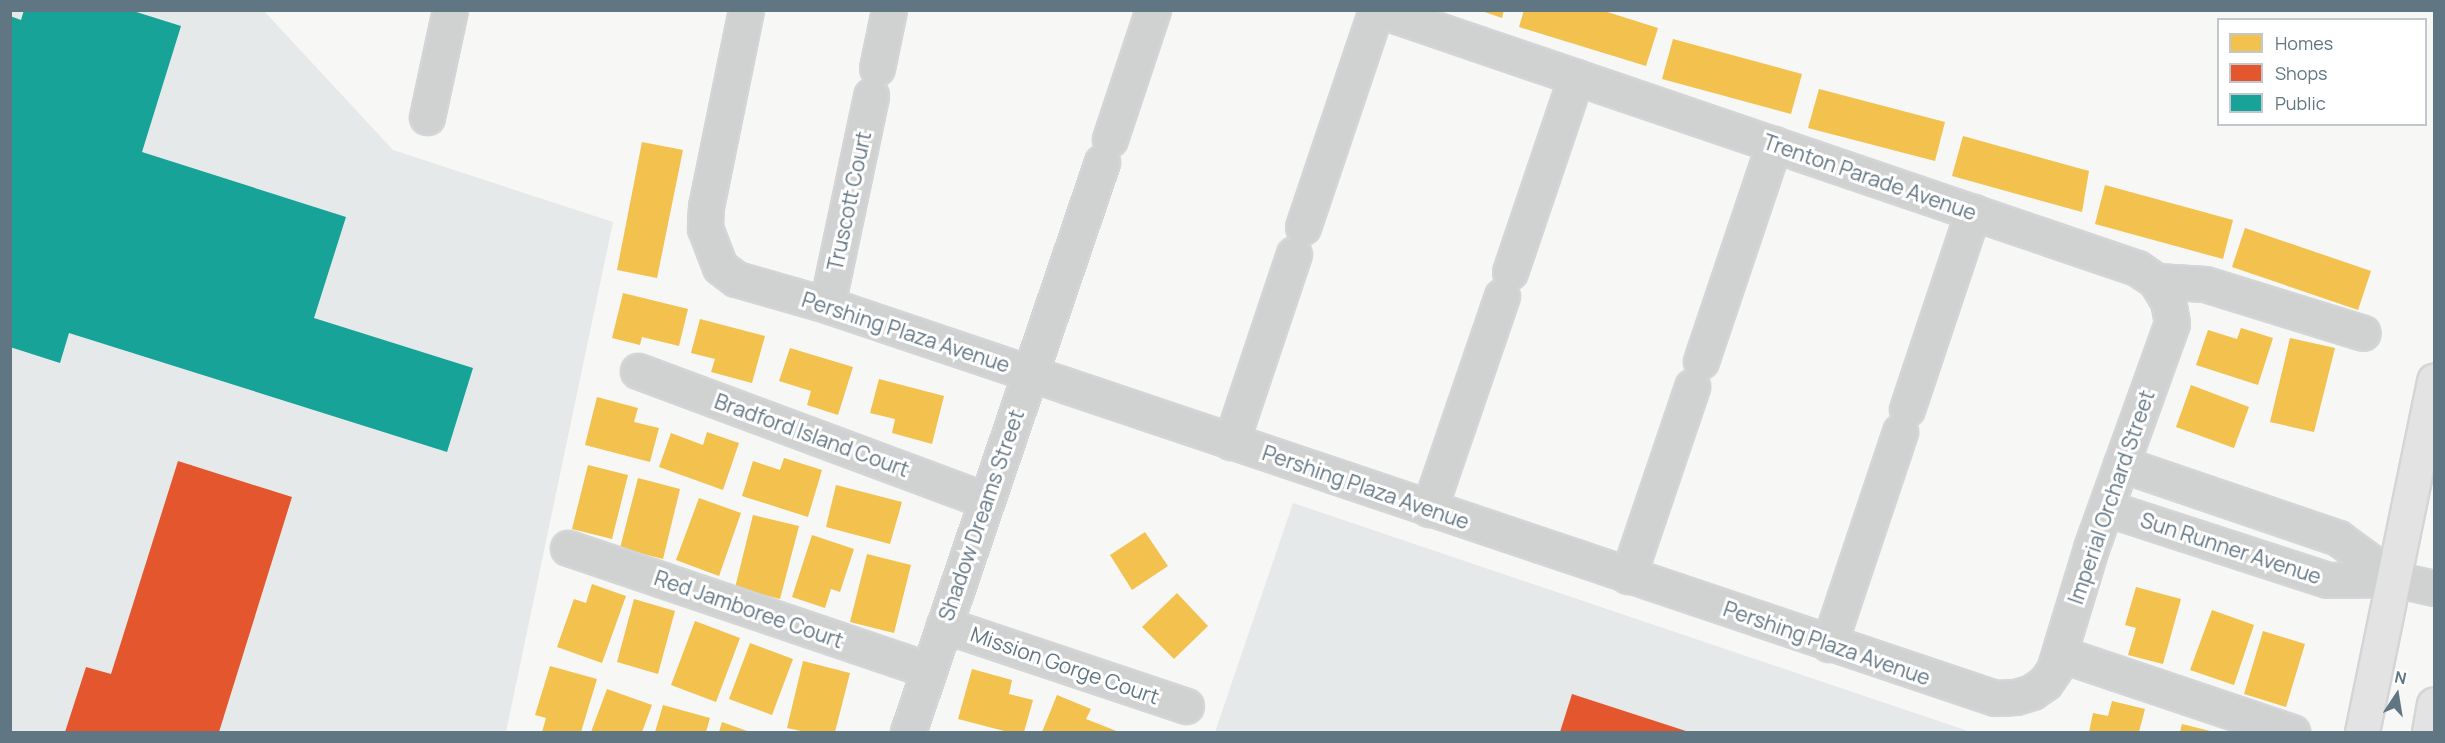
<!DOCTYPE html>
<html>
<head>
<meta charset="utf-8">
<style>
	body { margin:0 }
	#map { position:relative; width:2445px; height:743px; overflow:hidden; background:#f7f7f6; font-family:Manrope,sans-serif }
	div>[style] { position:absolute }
	.built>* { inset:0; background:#e6e9e9 }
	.homes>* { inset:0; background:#f2c14e }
	.shops>* { inset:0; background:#e4572e }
	.public>* { inset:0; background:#17a398 }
	.roads { filter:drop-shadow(2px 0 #d4d5d6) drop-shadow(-2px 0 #d4d5d6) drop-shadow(0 2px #d4d5d6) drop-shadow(0 -2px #d4d5d6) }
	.street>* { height:33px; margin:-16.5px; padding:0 16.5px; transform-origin:16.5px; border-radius:16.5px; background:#d0d1d1 }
	.secondary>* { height:33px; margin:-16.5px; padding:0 16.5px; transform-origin:16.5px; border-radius:16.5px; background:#e3e3e3 }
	span { translate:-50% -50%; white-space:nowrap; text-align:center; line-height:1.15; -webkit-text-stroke:6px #fff; paint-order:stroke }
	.street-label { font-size:21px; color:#617683 }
	.frame { position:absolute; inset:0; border:12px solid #617683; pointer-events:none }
	.legend { position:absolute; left:2217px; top:18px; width:210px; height:108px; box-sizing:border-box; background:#fff; border:2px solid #c0c8cd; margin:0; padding:8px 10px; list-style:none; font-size:18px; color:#617683 }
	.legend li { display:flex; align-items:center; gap:12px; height:30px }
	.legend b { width:30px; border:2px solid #c0c8cd }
	.north { position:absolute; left:2367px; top:665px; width:60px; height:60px; -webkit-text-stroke:4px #fff; paint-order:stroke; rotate:12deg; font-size:16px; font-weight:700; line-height:24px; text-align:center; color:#617683 }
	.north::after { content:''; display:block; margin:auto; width:21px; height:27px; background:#617683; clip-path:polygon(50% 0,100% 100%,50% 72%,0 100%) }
</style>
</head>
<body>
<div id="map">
	<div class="built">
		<i style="clip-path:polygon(10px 11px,264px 11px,393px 150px,613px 222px,506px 732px,11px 732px)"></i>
		<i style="clip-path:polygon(1293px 503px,1971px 732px,1215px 732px)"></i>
	</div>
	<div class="homes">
		<i style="clip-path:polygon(1479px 10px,1504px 10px,1502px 18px)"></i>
		<i style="clip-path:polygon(1524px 10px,1601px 10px,1658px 28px,1646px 66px,1519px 27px)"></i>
		<i style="clip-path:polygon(1673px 39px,1802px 74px,1791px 114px,1662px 79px)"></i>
		<i style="clip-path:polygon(1819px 89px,1945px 122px,1935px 161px,1808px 128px)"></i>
		<i style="clip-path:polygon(1963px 136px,2089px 171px,2082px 212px,1952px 176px)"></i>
		<i style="clip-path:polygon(642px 142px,683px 150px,657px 278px,617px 270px)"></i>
		<i style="clip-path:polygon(2105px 185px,2233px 220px,2223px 259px,2095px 224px)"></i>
		<i style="clip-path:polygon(2245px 228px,2371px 271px,2358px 310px,2232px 267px)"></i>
		<i style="clip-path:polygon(623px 293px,688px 309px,679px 346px,642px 337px,640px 345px,612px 338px)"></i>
		<i style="clip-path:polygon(700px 319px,765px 336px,752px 383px,711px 372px,715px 359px,691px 353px)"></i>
		<i style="clip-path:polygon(2241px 328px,2273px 338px,2258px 385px,2196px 365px,2208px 330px,2237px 339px)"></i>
		<i style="clip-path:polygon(2290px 338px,2335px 348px,2314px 432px,2270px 422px)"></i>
		<i style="clip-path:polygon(790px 348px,853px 367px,838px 415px,807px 405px,811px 391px,779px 381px)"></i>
		<i style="clip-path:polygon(879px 379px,944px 396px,932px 444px,892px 433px,895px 419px,870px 413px)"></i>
		<i style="clip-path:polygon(2191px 385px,2249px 407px,2234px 448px,2176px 427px)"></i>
		<i style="clip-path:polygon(597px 397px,638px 408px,634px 422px,659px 428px,650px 462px,585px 445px)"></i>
		<i style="clip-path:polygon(707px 432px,739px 443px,723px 490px,659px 467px,671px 433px,703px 445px)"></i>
		<i style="clip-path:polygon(784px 458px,822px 470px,808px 517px,742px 496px,753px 461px,780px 470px)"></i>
		<i style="clip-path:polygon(588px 465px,628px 475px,612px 539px,572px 529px)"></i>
		<i style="clip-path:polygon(638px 478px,680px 489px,663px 559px,620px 548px)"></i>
		<i style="clip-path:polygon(836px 485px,902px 502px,890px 544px,826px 527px)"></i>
		<i style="clip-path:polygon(699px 498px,741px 513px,719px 576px,676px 560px)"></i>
		<i style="clip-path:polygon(753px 515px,799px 526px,780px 599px,735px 588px)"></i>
		<i style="clip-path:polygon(1145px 532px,1168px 566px,1132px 590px,1110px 555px)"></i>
		<i style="clip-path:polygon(812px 535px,854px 549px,840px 592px,831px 589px,825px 608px,792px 597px)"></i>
		<i style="clip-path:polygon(867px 554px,911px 565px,894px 633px,850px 622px)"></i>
		<i style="clip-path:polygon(592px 584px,626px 596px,602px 663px,557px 647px,574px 599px,586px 603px)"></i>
		<i style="clip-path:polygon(2136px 587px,2181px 599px,2163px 664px,2128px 655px,2136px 628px,2125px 625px)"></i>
		<i style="clip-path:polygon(1177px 593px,1208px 626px,1174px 659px,1142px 627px)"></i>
		<i style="clip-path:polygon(634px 599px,675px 611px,658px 674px,617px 662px)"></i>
		<i style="clip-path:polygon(2212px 610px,2254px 625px,2234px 685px,2190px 670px)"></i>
		<i style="clip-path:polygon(695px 621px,740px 638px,716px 702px,671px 685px)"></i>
		<i style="clip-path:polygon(2263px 631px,2305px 644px,2286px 707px,2244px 694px)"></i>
		<i style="clip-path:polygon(750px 643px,793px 659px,772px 715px,729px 699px)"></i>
		<i style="clip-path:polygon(803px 661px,850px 673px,835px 732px,806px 732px,787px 728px)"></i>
		<i style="clip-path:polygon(550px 666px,597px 679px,581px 732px,542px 732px,546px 718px,535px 715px)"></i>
		<i style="clip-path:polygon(972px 669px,1012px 680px,1009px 694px,1033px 700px,1024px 732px,1008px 732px,958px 719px)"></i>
		<i style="clip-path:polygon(607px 689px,652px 705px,642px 732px,591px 732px)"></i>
		<i style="clip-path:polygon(1057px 695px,1091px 709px,1086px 719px,1119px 732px,1042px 732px)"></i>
		<i style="clip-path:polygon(2112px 701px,2145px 709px,2139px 732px,2089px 732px,2093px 713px,2108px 716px)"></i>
		<i style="clip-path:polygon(663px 705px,710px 718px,706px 732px,655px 732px)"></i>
		<i style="clip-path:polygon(722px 722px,750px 732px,719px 732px)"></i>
		<i style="clip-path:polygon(2182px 724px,2214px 732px,2180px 732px)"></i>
	</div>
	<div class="shops">
		<i style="clip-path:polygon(178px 461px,292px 497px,219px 732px,65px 732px,86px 667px,111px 674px)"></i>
		<i style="clip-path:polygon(1572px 694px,1689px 732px,1560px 732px)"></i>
	</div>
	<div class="public">
		<i style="clip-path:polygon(24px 10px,130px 10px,181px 26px,142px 152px,346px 217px,314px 318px,473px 368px,447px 452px,69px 333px,60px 363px,10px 347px,10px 16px,21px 20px)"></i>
	</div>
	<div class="roads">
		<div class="street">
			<i style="left:746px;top:10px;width:200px;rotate:101.5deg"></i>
			<i style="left:706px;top:206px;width:22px;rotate:93deg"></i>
			<i style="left:705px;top:228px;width:42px;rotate:69deg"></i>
			<i style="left:720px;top:267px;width:20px;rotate:37deg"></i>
			<i style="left:736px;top:279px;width:95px;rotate:15.9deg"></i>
			<i style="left:827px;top:305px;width:1232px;rotate:18.6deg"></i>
			<i style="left:1995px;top:698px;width:21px;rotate:-3deg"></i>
			<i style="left:2016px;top:697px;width:17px;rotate:-17deg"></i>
			<i style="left:2032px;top:692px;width:16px;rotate:-35deg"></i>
			<i style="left:2045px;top:683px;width:16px;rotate:-55deg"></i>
			<i style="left:2054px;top:670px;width:127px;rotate:-73.1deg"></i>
			<i style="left:2091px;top:548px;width:239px;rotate:-70.2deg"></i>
			<i style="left:2172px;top:323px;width:22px;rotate:-100deg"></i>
			<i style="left:2168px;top:301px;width:23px;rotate:-121deg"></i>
			<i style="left:1379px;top:10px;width:801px;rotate:18.8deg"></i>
			<i style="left:2137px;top:268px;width:23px;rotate:34deg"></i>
			<i style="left:2156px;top:281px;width:49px;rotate:3.5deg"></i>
			<i style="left:2205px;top:284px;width:165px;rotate:17.2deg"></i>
			<i style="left:877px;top:68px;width:59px;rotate:-78.3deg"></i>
			<i style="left:427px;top:117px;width:109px;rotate:-77.9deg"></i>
			<i style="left:1110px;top:139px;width:136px;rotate:-71.6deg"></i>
			<i style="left:1303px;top:227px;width:229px;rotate:-71.4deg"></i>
			<i style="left:1510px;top:272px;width:206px;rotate:-71.3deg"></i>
			<i style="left:827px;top:305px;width:214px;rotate:-78.1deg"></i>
			<i style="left:1701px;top:361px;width:229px;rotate:-71.4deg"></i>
			<i style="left:638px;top:371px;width:370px;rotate:20.4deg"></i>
			<i style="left:1907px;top:409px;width:208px;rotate:-71.5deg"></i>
			<i style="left:1231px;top:442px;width:198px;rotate:-71.5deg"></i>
			<i style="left:2121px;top:464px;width:229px;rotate:18.8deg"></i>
			<i style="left:2338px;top:538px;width:69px;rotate:36.2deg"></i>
			<i style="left:2106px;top:508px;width:233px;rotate:18deg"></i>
			<i style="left:2328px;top:580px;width:66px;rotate:-0.9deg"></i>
			<i style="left:2394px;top:579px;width:41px;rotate:12.7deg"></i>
			<i style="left:1429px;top:509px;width:225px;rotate:-71.1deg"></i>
			<i style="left:568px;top:548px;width:381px;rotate:18.7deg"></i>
			<i style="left:1628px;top:576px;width:200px;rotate:-71.3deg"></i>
			<i style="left:944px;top:625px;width:255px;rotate:18.5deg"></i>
			<i style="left:1829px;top:644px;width:224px;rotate:-71.5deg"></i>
			<i style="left:2060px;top:654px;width:245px;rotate:18.6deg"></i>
			<i style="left:908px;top:732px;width:602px;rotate:-71.2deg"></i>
		</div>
		<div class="secondary">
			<i style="left:2362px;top:732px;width:359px;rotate:-78.4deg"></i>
			<i style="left:2429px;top:732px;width:28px;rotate:-80deg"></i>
		</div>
	</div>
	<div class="street-label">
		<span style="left:1870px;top:177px;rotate:19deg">Trenton Parade Avenue</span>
		<span style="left:849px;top:201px;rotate:-78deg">Truscott Court</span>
		<span style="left:906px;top:332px;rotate:18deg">Pershing Plaza Avenue</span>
		<span style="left:812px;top:435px;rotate:20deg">Bradford Island Court</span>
		<span style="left:1366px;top:487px;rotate:19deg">Pershing Plaza Avenue</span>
		<span style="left:2111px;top:497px;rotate:-71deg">Imperial Orchard Street</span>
		<span style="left:981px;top:515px;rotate:-71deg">Shadow Dreams Street</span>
		<span style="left:2231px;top:548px;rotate:18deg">Sun Runner Avenue</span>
		<span style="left:749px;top:609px;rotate:19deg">Red Jamboree Court</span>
		<span style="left:1827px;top:643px;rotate:19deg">Pershing Plaza Avenue</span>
		<span style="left:1065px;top:665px;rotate:19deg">Mission Gorge Court</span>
	</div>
	<div class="frame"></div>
	<ul class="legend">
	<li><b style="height:16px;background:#f2c14e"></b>Homes</li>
	<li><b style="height:16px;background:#e4572e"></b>Shops</li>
	<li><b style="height:16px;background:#17a398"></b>Public</li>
	</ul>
	<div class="north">N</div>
</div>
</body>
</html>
